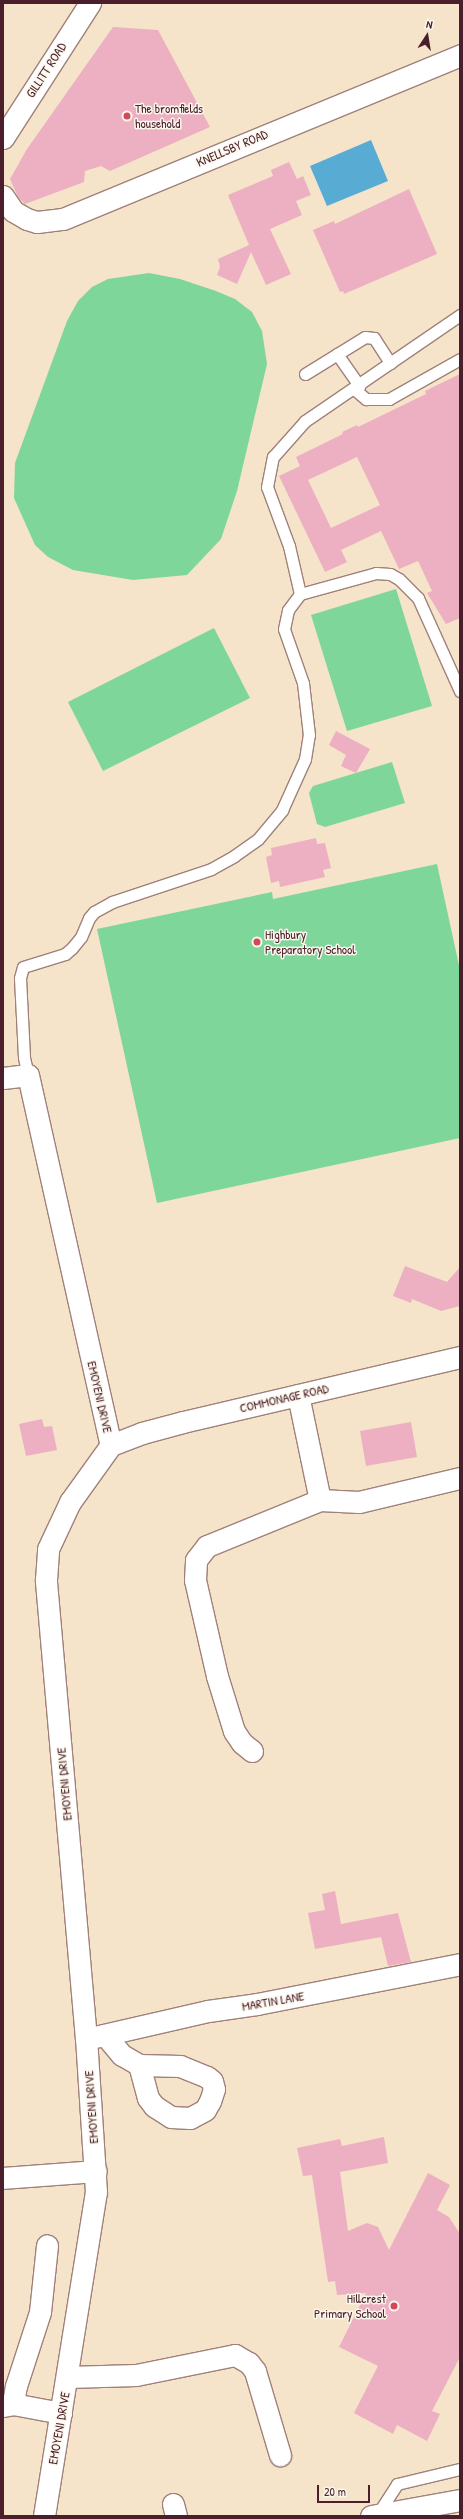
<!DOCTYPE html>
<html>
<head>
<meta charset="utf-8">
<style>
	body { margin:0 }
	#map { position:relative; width:463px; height:2519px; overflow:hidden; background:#f5e3ca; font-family:"Patrick Hand",sans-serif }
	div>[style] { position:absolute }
	.green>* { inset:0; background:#7fd69b }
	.water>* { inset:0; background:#58acd4 }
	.building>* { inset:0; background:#edb0c2 }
	.roads { filter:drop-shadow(1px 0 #a0817a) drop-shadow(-1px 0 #a0817a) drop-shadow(0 1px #a0817a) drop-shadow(0 -1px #a0817a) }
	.service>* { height:11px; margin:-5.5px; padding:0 5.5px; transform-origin:5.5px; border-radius:5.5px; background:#fff }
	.minor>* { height:21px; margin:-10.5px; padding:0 10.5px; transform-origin:10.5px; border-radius:10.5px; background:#fff }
	.dots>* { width:11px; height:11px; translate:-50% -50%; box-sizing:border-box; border:2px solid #fbf7ec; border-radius:50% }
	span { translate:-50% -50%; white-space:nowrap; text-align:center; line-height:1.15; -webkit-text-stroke:3px #fbf7ec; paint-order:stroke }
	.street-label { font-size:13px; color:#4a1f2b }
	.poi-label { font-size:13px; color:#4a1f2b }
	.left { translate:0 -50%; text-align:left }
	.right { translate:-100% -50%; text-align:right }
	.frame { position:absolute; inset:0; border:4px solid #4a1f2b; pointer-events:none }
	.north { position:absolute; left:407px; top:16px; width:40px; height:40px; -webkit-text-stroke:3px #fbf7ec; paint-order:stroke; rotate:12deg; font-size:11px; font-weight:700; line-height:16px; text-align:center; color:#4a1f2b }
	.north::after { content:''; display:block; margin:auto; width:14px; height:18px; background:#4a1f2b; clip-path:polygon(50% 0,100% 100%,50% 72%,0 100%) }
	.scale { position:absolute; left:317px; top:2485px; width:53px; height:18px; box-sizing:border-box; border:2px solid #4a1f2b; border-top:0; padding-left:5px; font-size:12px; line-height:14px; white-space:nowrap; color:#4a1f2b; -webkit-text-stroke:3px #fbf7ec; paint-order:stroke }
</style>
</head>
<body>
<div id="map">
	<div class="green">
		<i style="clip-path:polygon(149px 273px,180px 279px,216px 291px,235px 299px,252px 312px,262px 331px,267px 364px,237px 491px,221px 539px,187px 575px,133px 580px,73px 570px,48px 557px,35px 545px,14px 498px,15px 463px,67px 321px,78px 301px,92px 287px,108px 279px)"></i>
		<i style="clip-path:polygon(396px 589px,432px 706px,347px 731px,311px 615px)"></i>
		<i style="clip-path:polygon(214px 628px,250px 698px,103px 771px,68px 702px)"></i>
		<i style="clip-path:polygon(392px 762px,405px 803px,325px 827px,317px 824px,309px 793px,313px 786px)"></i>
		<i style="clip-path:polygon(437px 864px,460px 970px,460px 1138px,157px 1203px,97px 929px,272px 892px,273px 899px)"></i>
	</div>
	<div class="water">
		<i style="clip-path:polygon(371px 140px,388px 181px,327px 206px,310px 166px)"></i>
	</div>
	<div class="building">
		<i style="clip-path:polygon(113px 27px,158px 30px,210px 127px,110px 171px,101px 166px,85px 171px,84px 182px,25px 204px,18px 197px,10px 179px,27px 149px)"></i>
		<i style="clip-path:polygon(289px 162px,297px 179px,303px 176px,311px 195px,296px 201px,302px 215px,270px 229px,291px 274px,266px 285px,251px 252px,237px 284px,217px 275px,220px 267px,218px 259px,249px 245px,228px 195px,273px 176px,271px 170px)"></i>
		<i style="clip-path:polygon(409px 189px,437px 254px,344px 294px,343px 291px,340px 292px,313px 230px,334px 221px,335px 224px)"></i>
		<i style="clip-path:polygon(evenodd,460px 374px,460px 618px,446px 624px,427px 593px,432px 591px,418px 561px,399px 569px,381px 531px,341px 550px,347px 562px,325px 572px,279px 476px,300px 466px,296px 457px,343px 434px,342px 432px,357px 425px,358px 427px,426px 394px,425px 391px,460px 374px,357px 457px,380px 505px,331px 528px,308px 480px,357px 457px)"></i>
		<i style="clip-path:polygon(336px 731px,370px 749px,356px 773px,341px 766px,346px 755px,329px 745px)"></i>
		<i style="clip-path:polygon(316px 838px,317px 844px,325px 843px,331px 868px,323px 870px,325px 877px,280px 887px,279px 881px,271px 883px,266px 857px,272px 855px,271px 848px)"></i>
		<i style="clip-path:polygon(405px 1266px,447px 1282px,460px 1267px,460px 1306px,441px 1311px,412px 1299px,411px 1303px,393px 1296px)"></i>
		<i style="clip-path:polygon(42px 1419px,44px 1427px,52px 1426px,57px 1450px,26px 1456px,19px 1424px)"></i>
		<i style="clip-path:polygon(411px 1422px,417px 1457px,366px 1466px,360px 1431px)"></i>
		<i style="clip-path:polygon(335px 1891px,341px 1924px,398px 1913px,411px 1962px,388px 1966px,381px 1937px,315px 1949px,308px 1913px,325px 1910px,322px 1894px)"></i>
		<i style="clip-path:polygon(384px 2137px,388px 2163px,340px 2172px,348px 2231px,367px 2223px,378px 2227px,389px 2250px,428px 2173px,450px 2185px,437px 2210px,449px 2217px,460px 2234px,460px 2357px,432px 2411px,440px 2414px,427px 2441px,397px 2425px,393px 2434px,354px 2413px,378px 2366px,339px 2347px,366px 2293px,337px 2295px,335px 2281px,328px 2282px,312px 2175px,303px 2176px,297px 2148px,340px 2139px,342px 2146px)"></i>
	</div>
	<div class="roads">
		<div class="service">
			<i style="left:337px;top:354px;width:39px;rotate:55deg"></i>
			<i style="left:305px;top:374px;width:70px;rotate:-31.7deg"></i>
			<i style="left:365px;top:337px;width:9px;rotate:6deg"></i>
			<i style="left:374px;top:338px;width:30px;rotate:57deg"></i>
			<i style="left:354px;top:389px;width:16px;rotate:40deg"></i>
			<i style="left:366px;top:399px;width:23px"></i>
			<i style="left:389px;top:399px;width:81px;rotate:-29.4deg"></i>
			<i style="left:300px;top:594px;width:49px;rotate:-102.9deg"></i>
			<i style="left:289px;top:546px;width:63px;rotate:-110.4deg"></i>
			<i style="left:267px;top:487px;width:31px;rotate:-79deg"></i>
			<i style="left:273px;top:457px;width:48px;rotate:-48.4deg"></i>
			<i style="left:305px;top:421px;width:188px;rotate:-34.4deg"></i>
			<i style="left:28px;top:1075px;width:18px;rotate:-103deg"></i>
			<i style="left:24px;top:1057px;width:79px;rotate:-92.9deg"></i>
			<i style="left:20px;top:978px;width:11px;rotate:-75deg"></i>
			<i style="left:23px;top:967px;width:44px;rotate:-17.2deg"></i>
			<i style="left:65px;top:954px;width:9px;rotate:-41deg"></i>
			<i style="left:72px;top:948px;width:14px;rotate:-51deg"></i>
			<i style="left:81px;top:937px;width:21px;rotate:-67deg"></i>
			<i style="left:89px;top:918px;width:8px;rotate:-50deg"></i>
			<i style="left:94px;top:912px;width:21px;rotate:-29deg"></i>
			<i style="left:112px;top:902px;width:104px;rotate:-18.4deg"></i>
			<i style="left:211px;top:869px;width:26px;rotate:-29deg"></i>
			<i style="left:234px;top:856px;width:29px;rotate:-35deg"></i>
			<i style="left:258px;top:839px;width:38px;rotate:-50deg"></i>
			<i style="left:282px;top:810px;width:56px;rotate:-65.7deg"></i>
			<i style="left:305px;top:759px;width:24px;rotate:-81deg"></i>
			<i style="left:309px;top:735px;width:52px;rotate:-96.6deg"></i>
			<i style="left:303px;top:683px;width:57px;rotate:-109.4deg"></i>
			<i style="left:284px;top:629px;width:19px;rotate:-78deg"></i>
			<i style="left:288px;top:610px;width:20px;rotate:-53deg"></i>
			<i style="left:300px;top:594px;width:79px;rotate:-15.4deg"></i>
			<i style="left:376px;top:573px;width:14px;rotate:4deg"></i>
			<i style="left:390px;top:574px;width:10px;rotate:29deg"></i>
			<i style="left:399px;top:579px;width:27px;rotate:45deg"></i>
			<i style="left:418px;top:598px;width:102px;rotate:65.7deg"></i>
			<i style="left:377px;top:2515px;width:37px;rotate:-57deg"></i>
			<i style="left:397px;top:2484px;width:65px;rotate:-13.4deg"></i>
		</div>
		<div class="minor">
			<i style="left:3px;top:138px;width:161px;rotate:-57.2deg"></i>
			<i style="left:3px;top:196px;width:18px;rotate:56deg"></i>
			<i style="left:13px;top:211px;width:16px;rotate:30deg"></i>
			<i style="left:27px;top:219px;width:10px;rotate:17deg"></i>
			<i style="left:37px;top:222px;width:26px;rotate:-7deg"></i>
			<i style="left:63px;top:219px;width:430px;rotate:-22.4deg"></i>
			<i style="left:3px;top:1078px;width:25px;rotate:-7deg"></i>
			<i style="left:28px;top:1075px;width:379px;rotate:77.4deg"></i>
			<i style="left:298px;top:1395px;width:107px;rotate:78.2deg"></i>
			<i style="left:320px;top:1500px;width:39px;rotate:3deg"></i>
			<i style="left:359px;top:1502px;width:104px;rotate:-13.4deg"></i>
			<i style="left:252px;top:1751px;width:13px;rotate:-141deg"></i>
			<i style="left:242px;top:1743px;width:14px;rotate:-124deg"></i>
			<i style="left:234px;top:1731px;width:58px;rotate:-107.2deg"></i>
			<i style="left:217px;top:1676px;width:98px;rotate:-102.9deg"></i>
			<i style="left:195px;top:1580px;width:20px;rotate:-87deg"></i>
			<i style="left:196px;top:1560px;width:18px;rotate:-52deg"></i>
			<i style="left:207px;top:1546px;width:122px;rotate:-22.2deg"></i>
			<i style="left:105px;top:2035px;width:26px;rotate:50deg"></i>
			<i style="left:122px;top:2055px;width:20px;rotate:30deg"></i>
			<i style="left:139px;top:2065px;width:41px;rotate:1.4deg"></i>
			<i style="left:180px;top:2066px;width:29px;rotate:22deg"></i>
			<i style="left:207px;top:2077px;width:6px;rotate:39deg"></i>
			<i style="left:212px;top:2081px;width:8px;rotate:76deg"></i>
			<i style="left:214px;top:2089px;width:13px;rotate:108deg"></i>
			<i style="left:210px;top:2101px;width:10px;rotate:119deg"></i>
			<i style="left:205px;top:2110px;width:17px;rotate:152deg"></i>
			<i style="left:190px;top:2118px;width:19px;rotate:-177deg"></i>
			<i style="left:171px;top:2117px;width:20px;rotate:-147deg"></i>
			<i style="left:154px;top:2106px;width:10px;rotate:-127deg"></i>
			<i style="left:148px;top:2098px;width:34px;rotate:-105deg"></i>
			<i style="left:86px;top:2039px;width:125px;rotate:-12.9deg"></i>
			<i style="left:208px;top:2011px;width:49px;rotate:-8.1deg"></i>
			<i style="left:257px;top:2004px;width:207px;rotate:-11.1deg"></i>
			<i style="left:3px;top:2178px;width:93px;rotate:-4.3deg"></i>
			<i style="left:68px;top:2377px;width:68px;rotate:-1.7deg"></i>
			<i style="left:136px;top:2375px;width:101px;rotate:-11.4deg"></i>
			<i style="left:235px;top:2355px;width:16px;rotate:30deg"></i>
			<i style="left:249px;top:2363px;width:10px;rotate:53deg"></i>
			<i style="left:255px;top:2371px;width:88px;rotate:73.4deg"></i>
			<i style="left:13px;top:2404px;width:18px;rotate:-81deg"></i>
			<i style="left:16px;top:2386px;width:78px;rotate:-72deg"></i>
			<i style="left:40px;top:2312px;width:67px;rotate:-84deg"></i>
			<i style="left:3px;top:2406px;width:10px;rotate:-11deg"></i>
			<i style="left:13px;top:2404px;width:49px;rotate:10.6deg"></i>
			<i style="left:173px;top:2504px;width:12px;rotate:76deg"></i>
			<i style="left:44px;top:2516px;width:328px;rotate:-80.9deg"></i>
			<i style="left:96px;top:2192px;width:153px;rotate:-93.7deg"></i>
			<i style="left:86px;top:2039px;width:461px;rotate:-95deg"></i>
			<i style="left:46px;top:1580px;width:31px;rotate:-86deg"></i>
			<i style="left:48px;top:1549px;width:52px;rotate:-64.9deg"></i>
			<i style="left:70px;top:1502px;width:70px;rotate:-54.3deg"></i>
			<i style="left:111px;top:1445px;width:33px;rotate:-21deg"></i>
			<i style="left:142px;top:1433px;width:42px;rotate:-15deg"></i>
			<i style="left:183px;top:1422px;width:285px;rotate:-13.2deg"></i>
			<i style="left:371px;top:2516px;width:90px;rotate:-10.2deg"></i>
		</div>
	</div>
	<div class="dots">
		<i style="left:127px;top:116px;background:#d1495b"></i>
		<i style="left:257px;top:942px;background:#d1495b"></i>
		<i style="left:394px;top:2306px;background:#d1495b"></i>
	</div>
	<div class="street-label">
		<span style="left:46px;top:70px;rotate:-57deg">GILLITT ROAD</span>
		<span style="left:232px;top:148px;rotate:-23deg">KNELLSBY ROAD</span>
		<span style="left:100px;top:1397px;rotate:77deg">EMOYENI DRIVE</span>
		<span style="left:284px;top:1398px;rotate:-13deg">COMMONAGE ROAD</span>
		<span style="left:64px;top:1784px;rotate:-95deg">EMOYENI DRIVE</span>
		<span style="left:273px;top:2001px;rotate:-10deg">MARTIN LANE</span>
		<span style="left:91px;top:2107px;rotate:-94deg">EMOYENI DRIVE</span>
		<span style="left:59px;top:2428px;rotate:-80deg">EMOYENI DRIVE</span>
	</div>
	<div class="poi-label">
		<span class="left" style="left:135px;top:116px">The bromfields<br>household</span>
		<span class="left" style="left:265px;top:942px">Highbury<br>Preparatory School</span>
		<span class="right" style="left:386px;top:2306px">Hillcrest<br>Primary School</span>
	</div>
	<div class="frame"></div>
	<div class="north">N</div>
	<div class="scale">20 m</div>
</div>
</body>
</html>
